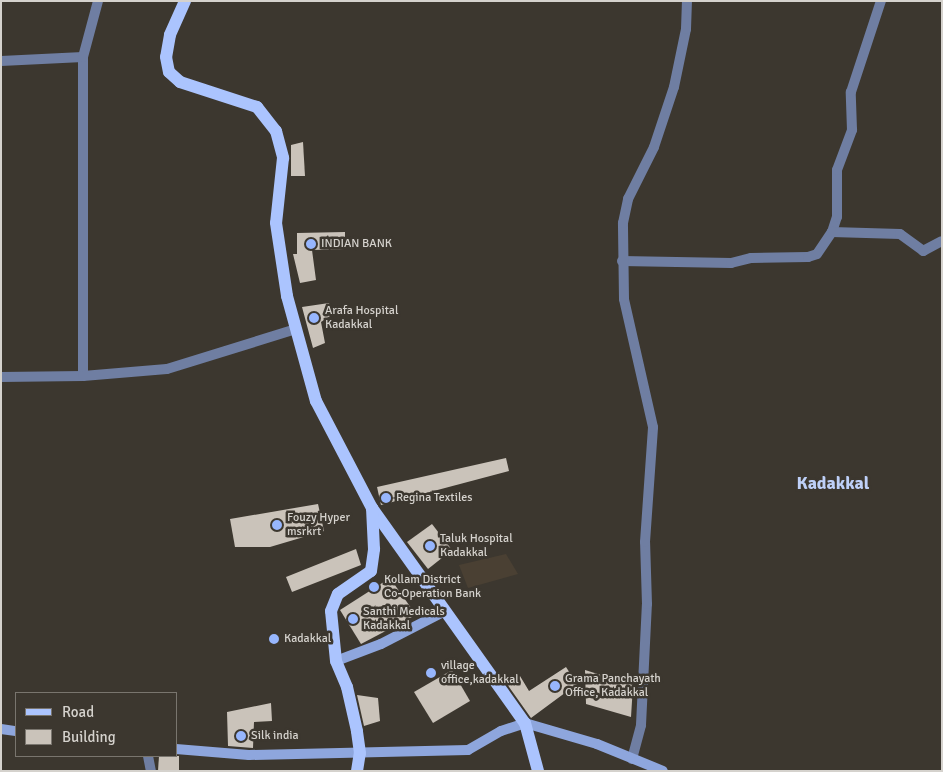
<!DOCTYPE html>
<html>
<head>
<meta charset="utf-8">
<style>
	body { margin:0 }
	#map { position:relative; width:943px; height:772px; overflow:hidden; background:#3c372f; font-family:Signika,sans-serif }
	div>[style] { position:absolute }
	.built>* { inset:0; background:#4a4033 }
	.building>* { inset:0; background:#cac3ba }
	.street>* { height:10px; margin:-5px; padding:0 5px; transform-origin:5px; border-radius:5px; background:#6f7ea2 }
	.secondary>* { height:10px; margin:-5px; padding:0 5px; transform-origin:5px; border-radius:5px; background:#8ea6dd }
	.primary>* { height:12px; margin:-6px; padding:0 6px; transform-origin:6px; border-radius:6px; background:#abc4fe }
	.dots>* { width:14px; height:14px; translate:-50% -50%; box-sizing:border-box; border:2px solid #3c372f; border-radius:50% }
	span { translate:-50% -50%; white-space:nowrap; text-align:center; line-height:1.15; -webkit-text-stroke:5px #3c372f; paint-order:stroke }
	.poi-label { font-size:12px; color:#d5d2cd }
	.left { translate:0 -50%; text-align:left }
	.district-label { font-size:18px; color:#bed0f8; font-weight:700 }
	.frame { position:absolute; inset:0; border:2px solid #d5d2cd; pointer-events:none }
	.legend { position:absolute; left:15px; top:692px; width:162px; height:65px; box-sizing:border-box; background:#3c372f; border:1px solid #79756e; margin:0; padding:6px 9px; list-style:none; font-size:15px; color:#d5d2cd }
	.legend li { display:flex; align-items:center; gap:10px; height:25px }
	.legend b { width:25px; border:1px solid #79756e }
</style>
</head>
<body>
<div id="map">
	<div class="built">
		<i style="clip-path:polygon(506px 554px,518px 574px,468px 588px,459px 565px)"></i>
	</div>
	<div class="building">
		<i style="clip-path:polygon(303px 142px,305px 176px,291px 176px,291px 145px)"></i>
		<i style="clip-path:polygon(345px 232px,345px 249px,312px 250px,316px 280px,300px 283px,293px 254px,297px 254px,297px 233px)"></i>
		<i style="clip-path:polygon(329px 303px,333px 314px,321px 322px,325px 343px,313px 348px,302px 307px)"></i>
		<i style="clip-path:polygon(506px 458px,509px 471px,381px 505px,377px 487px)"></i>
		<i style="clip-path:polygon(318px 504px,324px 531px,270px 547px,235px 547px,230px 519px)"></i>
		<i style="clip-path:polygon(432px 524px,452px 550px,428px 569px,407px 542px)"></i>
		<i style="clip-path:polygon(356px 549px,361px 565px,292px 592px,286px 577px)"></i>
		<i style="clip-path:polygon(390px 578px,416px 615px,361px 644px,340px 610px)"></i>
		<i style="clip-path:polygon(566px 667px,577px 684px,531px 718px,507px 684px,520px 676px,529px 691px)"></i>
		<i style="clip-path:polygon(452px 670px,470px 701px,433px 723px,414px 692px)"></i>
		<i style="clip-path:polygon(585px 670px,633px 685px,631px 717px,586px 704px)"></i>
		<i style="clip-path:polygon(357px 695px,378px 698px,380px 721px,364px 726px)"></i>
		<i style="clip-path:polygon(271px 703px,272px 721px,254px 722px,253px 748px,228px 746px,227px 712px)"></i>
		<i style="clip-path:polygon(159px 756px,179px 756px,179px 771px,158px 771px)"></i>
	</div>
	<div class="street">
		<i style="left:1px;top:61px;width:82px;rotate:-2.8deg"></i>
		<i style="left:832px;top:232px;width:16px;rotate:-72deg"></i>
		<i style="left:837px;top:217px;width:47px;rotate:-90deg"></i>
		<i style="left:837px;top:170px;width:43px;rotate:-69.4deg"></i>
		<i style="left:852px;top:130px;width:38px;rotate:-92deg"></i>
		<i style="left:851px;top:92px;width:96px;rotate:-71.8deg"></i>
		<i style="left:622px;top:261px;width:109px;rotate:1.1deg"></i>
		<i style="left:731px;top:263px;width:21px;rotate:-14deg"></i>
		<i style="left:751px;top:258px;width:57px;rotate:-1deg"></i>
		<i style="left:808px;top:257px;width:9px;rotate:-18deg"></i>
		<i style="left:817px;top:254px;width:27px;rotate:-56deg"></i>
		<i style="left:832px;top:232px;width:68px;rotate:1.7deg"></i>
		<i style="left:900px;top:234px;width:29px;rotate:36deg"></i>
		<i style="left:923px;top:251px;width:21px;rotate:-28deg"></i>
		<i style="left:83px;top:376px;width:319px;rotate:-90deg"></i>
		<i style="left:83px;top:57px;width:58px;rotate:-75deg"></i>
		<i style="left:1px;top:377px;width:82px;rotate:-0.7deg"></i>
		<i style="left:83px;top:376px;width:84px;rotate:-4.8deg"></i>
		<i style="left:167px;top:369px;width:135px;rotate:-17.2deg"></i>
		<i style="left:148px;top:756px;width:15px;rotate:79deg"></i>
		<i style="left:632px;top:759px;width:35px;rotate:-75deg"></i>
		<i style="left:641px;top:725px;width:121px;rotate:-87.2deg"></i>
		<i style="left:647px;top:604px;width:62px;rotate:-91.8deg"></i>
		<i style="left:645px;top:542px;width:115px;rotate:-86deg"></i>
		<i style="left:653px;top:427px;width:131px;rotate:-102.8deg"></i>
		<i style="left:624px;top:299px;width:76px;rotate:-90.8deg"></i>
		<i style="left:623px;top:223px;width:25px;rotate:-78deg"></i>
		<i style="left:628px;top:199px;width:58px;rotate:-63.4deg"></i>
		<i style="left:654px;top:147px;width:63px;rotate:-71.6deg"></i>
		<i style="left:674px;top:87px;width:59px;rotate:-78.3deg"></i>
		<i style="left:686px;top:29px;width:28px;rotate:-88deg"></i>
	</div>
	<div class="secondary">
		<i style="left:336px;top:661px;width:48px;rotate:-20.7deg"></i>
		<i style="left:381px;top:644px;width:72px;rotate:-27.3deg"></i>
		<i style="left:1px;top:729px;width:15px;rotate:8deg"></i>
		<i style="left:176px;top:749px;width:73px;rotate:4.7deg"></i>
		<i style="left:249px;top:755px;width:219px;rotate:-1.3deg"></i>
		<i style="left:468px;top:750px;width:38px;rotate:-30deg"></i>
		<i style="left:501px;top:731px;width:25px;rotate:-18deg"></i>
		<i style="left:525px;top:723px;width:75px;rotate:16.3deg"></i>
		<i style="left:597px;top:744px;width:71px;rotate:22.2deg"></i>
	</div>
	<div class="primary">
		<i style="left:185px;top:1px;width:37px;rotate:114deg"></i>
		<i style="left:170px;top:35px;width:22px;rotate:100deg"></i>
		<i style="left:166px;top:57px;width:15px;rotate:79deg"></i>
		<i style="left:169px;top:72px;width:15px;rotate:42deg"></i>
		<i style="left:180px;top:82px;width:81px;rotate:18deg"></i>
		<i style="left:257px;top:107px;width:31px;rotate:52deg"></i>
		<i style="left:276px;top:131px;width:28px;rotate:75deg"></i>
		<i style="left:283px;top:158px;width:65px;rotate:96.1deg"></i>
		<i style="left:276px;top:223px;width:74px;rotate:81.4deg"></i>
		<i style="left:287px;top:296px;width:109px;rotate:74.6deg"></i>
		<i style="left:316px;top:401px;width:121px;rotate:62.4deg"></i>
		<i style="left:372px;top:508px;width:264px;rotate:54.6deg"></i>
		<i style="left:525px;top:723px;width:50px;rotate:74.8deg"></i>
		<i style="left:357px;top:771px;width:18px;rotate:-81deg"></i>
		<i style="left:360px;top:753px;width:22px;rotate:-98deg"></i>
		<i style="left:357px;top:731px;width:45px;rotate:-102.8deg"></i>
		<i style="left:347px;top:687px;width:28px;rotate:-113deg"></i>
		<i style="left:336px;top:661px;width:50px;rotate:-95.7deg"></i>
		<i style="left:331px;top:611px;width:18px;rotate:-68deg"></i>
		<i style="left:338px;top:594px;width:40px;rotate:-34.9deg"></i>
		<i style="left:371px;top:571px;width:22px;rotate:-82deg"></i>
		<i style="left:374px;top:549px;width:41px;rotate:-92.8deg"></i>
	</div>
	<div class="dots">
		<i style="left:311px;top:244px;background:#97b6fd"></i>
		<i style="left:314px;top:318px;background:#97b6fd"></i>
		<i style="left:386px;top:498px;background:#97b6fd"></i>
		<i style="left:277px;top:525px;background:#97b6fd"></i>
		<i style="left:430px;top:546px;background:#97b6fd"></i>
		<i style="left:374px;top:587px;background:#97b6fd"></i>
		<i style="left:353px;top:619px;background:#97b6fd"></i>
		<i style="left:274px;top:639px;background:#97b6fd"></i>
		<i style="left:431px;top:673px;background:#97b6fd"></i>
		<i style="left:555px;top:686px;background:#97b6fd"></i>
		<i style="left:241px;top:736px;background:#97b6fd"></i>
	</div>
	<div class="poi-label">
		<span class="left" style="left:321px;top:244px">INDIAN BANK</span>
		<span class="left" style="left:325px;top:318px">Arafa Hospital<br>Kadakkal</span>
		<span class="left" style="left:396px;top:498px">Regina Textiles</span>
		<span class="left" style="left:287px;top:525px">Fouzy Hyper<br>msrkrt</span>
		<span class="left" style="left:440px;top:546px">Taluk Hospital<br>Kadakkal</span>
		<span class="left" style="left:384px;top:587px">Kollam District<br>Co-Operation Bank</span>
		<span class="left" style="left:363px;top:619px">Santhi Medicals<br>Kadakkal</span>
		<span class="left" style="left:284px;top:639px">Kadakkal</span>
		<span class="left" style="left:441px;top:673px">village<br>office,kadakkal</span>
		<span class="left" style="left:565px;top:686px">Grama Panchayath<br>Office, Kadakkal</span>
		<span class="left" style="left:251px;top:736px">Silk india</span>
	</div>
	<div class="district-label">
		<span style="left:833px;top:483px">Kadakkal</span>
	</div>
	<div class="frame"></div>
	<ul class="legend">
	<li><b style="height:6px;background:#abc4fe"></b>Road</li>
	<li><b style="height:14px;background:#cac3ba"></b>Building</li>
	</ul>
</div>
</body>
</html>
